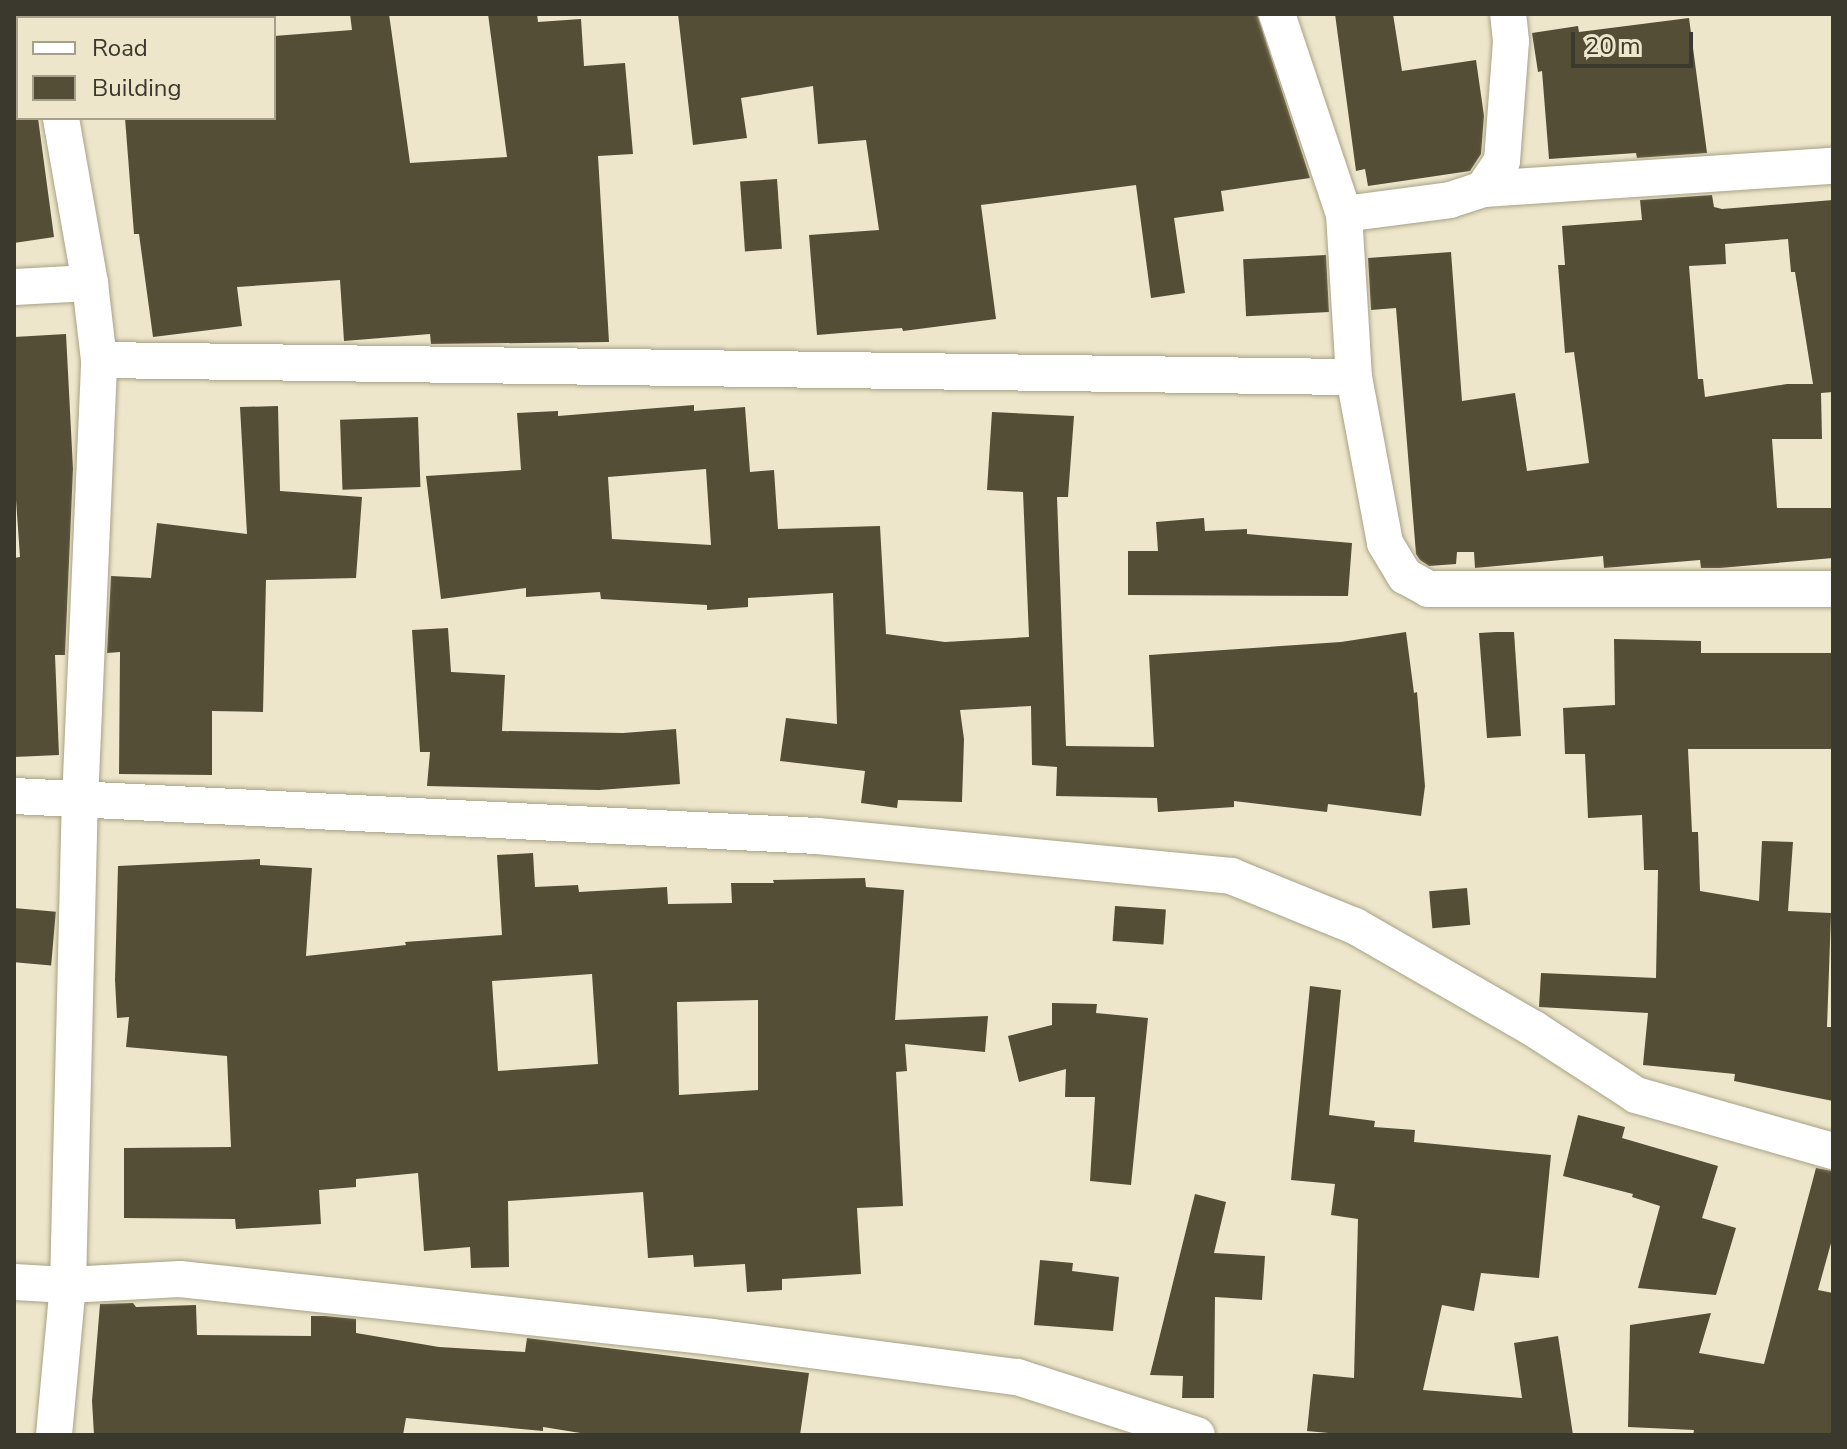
<!DOCTYPE html>
<style>
body{margin:0}
#map{position:relative;width:1847px;height:1449px;overflow:hidden;background:#ede6ca;font-family:"Nunito Sans",sans-serif}
div>[style]{position:absolute}
.building>*{inset:0;background:#554e36;transform-origin:0 0}
.roads{filter:drop-shadow(0 0 2px #a8a186) drop-shadow(0 0 2px #a8a186)}
.street>*{height:36px;margin:-18px;padding:0 18px;transform-origin:18px;border-radius:18px;background:#fff}
span{translate:-50% -50%;white-space:nowrap;text-align:center;line-height:1.15;-webkit-text-stroke:8px #ede6ca;paint-order:stroke}
.frame{position:absolute;inset:0;border:16px solid #3b382d;pointer-events:none}
.legend{position:absolute;left:16px;top:16px;width:260px;height:104px;box-sizing:border-box;background:#ede6ca;border:2px solid #a6a08b;margin:0;padding:10px 14px;list-style:none;font-size:24px;color:#3b382d}
.legend li{display:flex;align-items:center;gap:16px;height:40px}
.legend b{width:40px;border:2px solid #a6a08b}
.scale{position:absolute;left:1571px;top:32px;width:122px;height:36px;box-sizing:border-box;border:4px solid #3b382d;border-top:0;padding-left:10px;font-size:24px;line-height:28px;white-space:nowrap;color:#3b382d;-webkit-text-stroke:6px #ede6ca;paint-order:stroke}
</style>
<div id="map">
<div class="building">
<div style="clip-path:polygon(350px 14px,389px 14px,410px 163px,507px 157px,488px 14px,537px 14px,538px 22px,581px 19px,584px 66px,625px 63px,633px 154px,598px 156px,609px 342px,431px 344px,430px 334px,344px 341px,340px 280px,237px 287px,242px 326px,153px 337px,139px 234px,134px 234px,125px 118px,274px 118px,274px 36px,352px 30px)"></div>
<div style="clip-path:polygon(678px 14px,1257px 14px,1310px 178px,1221px 191px,1224px 211px,1174px 218px,1185px 293px,1151px 298px,1136px 185px,981px 205px,996px 319px,903px 331px,902px 328px,817px 335px,809px 235px,879px 230px,866px 140px,818px 144px,813px 86px,741px 98px,747px 138px,693px 145px)"></div>
<div style="clip-path:polygon(1335px 14px,1393px 14px,1402px 71px,1476px 60px,1484px 116px,1481px 154px,1470px 171px,1368px 186px,1365px 169px,1356px 171px)"></div>
<div style="clip-path:polygon(1689px 18px,1707px 153px,1637px 158px,1636px 153px,1549px 159px,1542px 71px,1538px 72px,1532px 33px,1578px 26px,1579px 32px)"></div>
<div style="clip-path:polygon(14px 91px,18px 91px,18px 118px,38px 118px,54px 237px,14px 243px)"></div>
<div style="left:777px;top:179px;width:70px;height:37px;rotate:86deg"></div>
<div style="clip-path:polygon(evenodd,1712px 195px,1714px 207px,1722px 209px,1833px 200px,1833px 392px,1821px 393px,1822px 439px,1772px 439px,1777px 508px,1833px 508px,1833px 558px,1720px 568px,1701px 568px,1700px 560px,1604px 568px,1603px 556px,1475px 568px,1474px 552px,1457px 552px,1456px 564px,1429px 566px,1420px 560px,1416px 554px,1396px 308px,1371px 310px,1368px 258px,1451px 252px,1462px 401px,1515px 393px,1527px 471px,1589px 463px,1574px 352px,1565px 353px,1558px 265px,1565px 265px,1562px 226px,1642px 220px,1640px 200px,1712px 195px,1788px 239px,1791px 272px,1795px 272px,1813px 384px,1787px 384px,1705px 397px,1703px 379px,1698px 379px,1689px 266px,1726px 264px,1725px 244px,1788px 239px)"></div>
<div style="left:1326px;top:255px;width:57px;height:83px;rotate:87deg"></div>
<div style="clip-path:polygon(66px 334px,73px 469px,65px 655px,55px 655px,59px 755px,14px 757px,14px 558px,20px 557px,14px 471px,14px 337px)"></div>
<div style="clip-path:polygon(evenodd,694px 405px,694px 411px,745px 407px,750px 472px,774px 470px,778px 529px,880px 526px,886px 634px,945px 642px,1029px 637px,1023px 492px,987px 490px,992px 412px,1074px 416px,1068px 497px,1057px 497px,1066px 746px,1154px 747px,1149px 655px,1341px 642px,1406px 632px,1414px 693px,1417px 692px,1425px 786px,1421px 816px,1328px 804px,1327px 812px,1234px 801px,1234px 807px,1158px 812px,1157px 798px,1056px 796px,1057px 767px,1032px 765px,1031px 706px,960px 710px,964px 739px,962px 802px,898px 800px,897px 808px,861px 803px,865px 771px,780px 761px,786px 718px,837px 724px,833px 593px,748px 598px,748px 607px,707px 610px,707px 605px,601px 599px,600px 592px,526px 597px,526px 588px,441px 599px,426px 476px,521px 470px,517px 413px,558px 411px,558px 416px,694px 405px,706px 469px,711px 545px,612px 539px,608px 477px,706px 469px)"></div>
<div style="clip-path:polygon(278px 406px,280px 491px,362px 497px,356px 578px,266px 580px,263px 712px,212px 711px,212px 775px,119px 774px,120px 652px,107px 653px,111px 576px,151px 578px,157px 523px,247px 534px,240px 407px)"></div>
<div style="left:418px;top:417px;width:70px;height:78px;rotate:88deg"></div>
<div style="clip-path:polygon(1204px 518px,1205px 531px,1247px 529px,1247px 534px,1352px 543px,1348px 596px,1128px 595px,1128px 551px,1158px 551px,1156px 522px)"></div>
<div style="clip-path:polygon(448px 628px,451px 672px,505px 675px,502px 731px,623px 733px,676px 729px,680px 784px,599px 790px,427px 786px,430px 752px,420px 752px,412px 630px)"></div>
<div style="clip-path:polygon(1496px 632px,1514px 632px,1521px 736px,1487px 738px,1479px 633px)"></div>
<div style="clip-path:polygon(1614px 639px,1701px 641px,1701px 653px,1833px 653px,1833px 749px,1688px 749px,1692px 832px,1698px 832px,1700px 891px,1759px 901px,1762px 841px,1793px 842px,1788px 911px,1831px 913px,1827px 1027px,1833px 1027px,1833px 1101px,1734px 1081px,1735px 1074px,1643px 1065px,1648px 1013px,1539px 1007px,1541px 973px,1656px 978px,1658px 870px,1644px 870px,1642px 815px,1588px 818px,1585px 754px,1565px 754px,1563px 708px,1615px 705px)"></div>
<div style="clip-path:polygon(evenodd,533px 853px,535px 887px,578px 885px,579px 892px,667px 887px,668px 904px,732px 903px,731px 883px,774px 883px,773px 880px,865px 878px,866px 887px,904px 890px,895px 1020px,988px 1016px,985px 1052px,905px 1044px,907px 1071px,896px 1072px,903px 1206px,857px 1208px,861px 1274px,782px 1279px,782px 1290px,747px 1292px,745px 1264px,694px 1267px,693px 1255px,648px 1258px,643px 1192px,508px 1201px,509px 1267px,471px 1268px,470px 1247px,424px 1251px,418px 1173px,356px 1179px,356px 1187px,319px 1190px,321px 1224px,236px 1229px,235px 1219px,124px 1218px,124px 1148px,231px 1147px,227px 1056px,126px 1047px,129px 1017px,117px 1018px,115px 980px,118px 866px,260px 859px,260px 865px,312px 868px,306px 956px,406px 945px,405px 942px,502px 935px,497px 855px,533px 853px,592px 974px,598px 1064px,498px 1071px,492px 981px,592px 974px,533px 853px,758px 1000px,758px 1090px,679px 1095px,677px 1002px,758px 1000px)"></div>
<div style="left:1467px;top:888px;width:37px;height:38px;rotate:85deg"></div>
<div style="left:1115px;top:906px;width:51px;height:35px;rotate:4deg"></div>
<div style="left:14px;top:908px;width:42px;height:54px;rotate:5deg"></div>
<div style="clip-path:polygon(1310px 986px,1341px 990px,1329px 1115px,1375px 1121px,1374px 1127px,1415px 1130px,1414px 1142px,1551px 1155px,1539px 1278px,1481px 1273px,1474px 1311px,1442px 1305px,1423px 1390px,1522px 1398px,1514px 1343px,1558px 1336px,1573px 1435px,1350px 1435px,1307px 1431px,1313px 1374px,1354px 1378px,1358px 1219px,1331px 1215px,1335px 1184px,1291px 1180px)"></div>
<div style="clip-path:polygon(1052px 1003px,1097px 1004px,1096px 1013px,1148px 1018px,1131px 1185px,1090px 1181px,1095px 1097px,1065px 1097px,1066px 1069px,1019px 1082px,1008px 1036px,1052px 1025px)"></div>
<div style="clip-path:polygon(1578px 1115px,1625px 1127px,1622px 1138px,1718px 1166px,1702px 1218px,1736px 1228px,1716px 1295px,1638px 1288px,1660px 1206px,1632px 1197px,1633px 1194px,1563px 1176px)"></div>
<div style="clip-path:polygon(1816px 1168px,1833px 1171px,1833px 1236px,1818px 1290px,1833px 1293px,1833px 1435px,1693px 1435px,1694px 1430px,1628px 1427px,1630px 1325px,1711px 1313px,1699px 1353px,1764px 1364px)"></div>
<div style="clip-path:polygon(1195px 1194px,1226px 1202px,1214px 1253px,1265px 1256px,1262px 1300px,1215px 1297px,1214px 1398px,1182px 1398px,1183px 1376px,1150px 1375px)"></div>
<div style="clip-path:polygon(1040px 1260px,1073px 1263px,1072px 1271px,1119px 1277px,1113px 1331px,1034px 1325px)"></div>
<div style="clip-path:polygon(133px 1303px,136px 1307px,196px 1305px,197px 1335px,311px 1336px,311px 1316px,325px 1316px,356px 1319px,356px 1333px,439px 1347px,525px 1352px,527px 1338px,809px 1373px,800px 1435px,593px 1435px,543px 1427px,543px 1431px,406px 1418px,403px 1435px,94px 1435px,92px 1401px,100px 1304px)"></div>
</div>
<div class="roads">
<div class="street">
<div style="left:44px;top:14px;width:4px;rotate:90deg"></div>
<div style="left:1277px;top:14px;width:211px;rotate:71.5deg"></div>
<div style="left:1344px;top:214px;width:163px;rotate:86.5deg"></div>
<div style="left:1354px;top:377px;width:169px;rotate:79.4deg"></div>
<div style="left:1385px;top:543px;width:39px;rotate:59deg"></div>
<div style="left:1405px;top:576px;width:26px;rotate:29deg"></div>
<div style="left:1428px;top:589px;width:405px"></div>
<div style="left:1483px;top:189px;width:351px;rotate:-3.8deg"></div>
<div style="left:1344px;top:214px;width:107px;rotate:-7.5deg"></div>
<div style="left:1450px;top:200px;width:35px;rotate:-18deg"></div>
<div style="left:1483px;top:189px;width:34px;rotate:-56deg"></div>
<div style="left:1502px;top:161px;width:120px;rotate:-85.7deg"></div>
<div style="left:1511px;top:41px;width:27px;rotate:-96deg"></div>
<div style="left:14px;top:287px;width:76px;rotate:-3deg"></div>
<div style="left:99px;top:360px;width:1255px;rotate:0.78deg"></div>
<div style="left:14px;top:796px;width:804px;rotate:2.85deg"></div>
<div style="left:817px;top:836px;width:416px;rotate:5.5deg"></div>
<div style="left:1231px;top:876px;width:134px;rotate:22deg"></div>
<div style="left:1355px;top:926px;width:207px;rotate:29.9deg"></div>
<div style="left:1534px;top:1029px;width:121px;rotate:32.9deg"></div>
<div style="left:1636px;top:1095px;width:205px;rotate:15.9deg"></div>
<div style="left:14px;top:1282px;width:54px;rotate:3.2deg"></div>
<div style="left:68px;top:1285px;width:112px;rotate:-3.1deg"></div>
<div style="left:180px;top:1279px;width:535px;rotate:6.22deg"></div>
<div style="left:712px;top:1337px;width:308px;rotate:7.5deg"></div>
<div style="left:1017px;top:1377px;width:189px;rotate:17.9deg"></div>
<div style="left:54px;top:1435px;width:151px;rotate:-84.7deg"></div>
<div style="left:68px;top:1285px;width:484px;rotate:-88.6deg"></div>
<div style="left:80px;top:801px;width:441px;rotate:-87.5deg"></div>
<div style="left:99px;top:360px;width:78px;rotate:-96.7deg"></div>
<div style="left:90px;top:283px;width:168px;rotate:-100deg"></div>
</div>
</div>
<div class="frame"></div>
<ul class="legend">
<li><b style="height:10px;background:#fff"></b>Road</li>
<li><b style="height:22px;background:#554e36"></b>Building</li>
</ul>
<div class="scale">20 m</div>
</div>
